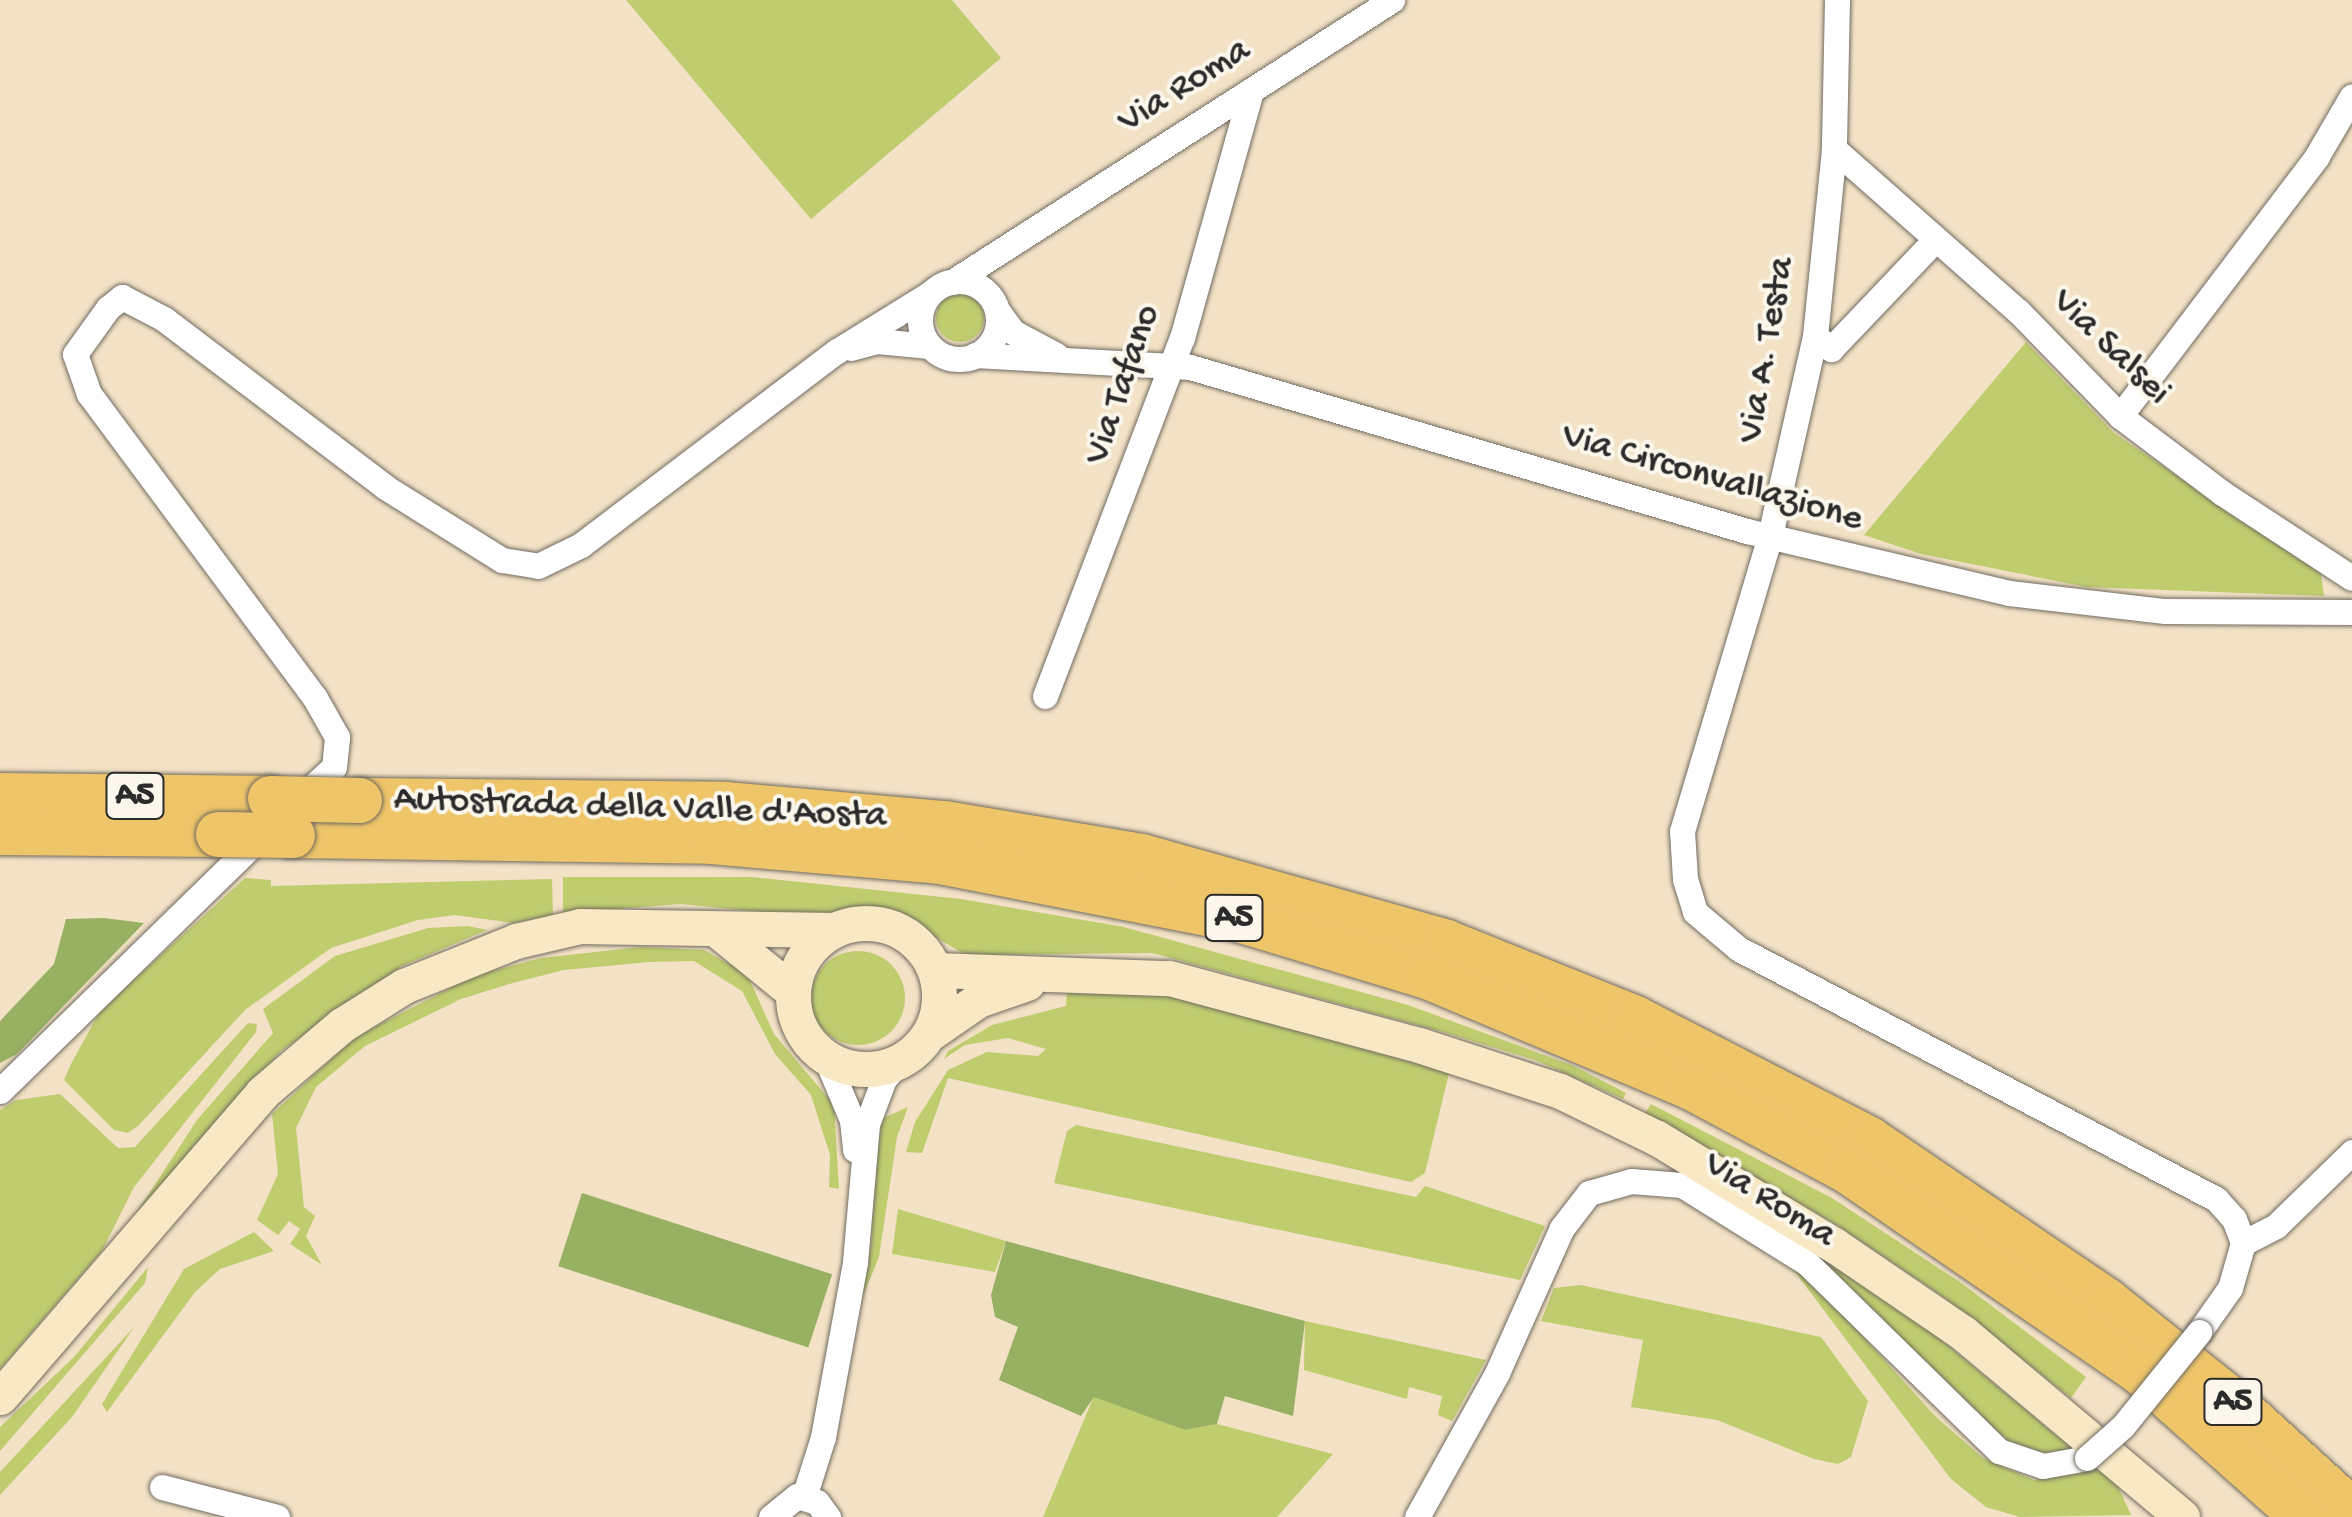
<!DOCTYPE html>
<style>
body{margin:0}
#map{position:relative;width:2352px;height:1517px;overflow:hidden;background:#f3e2c6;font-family:"Gochi Hand",sans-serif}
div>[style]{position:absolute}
.green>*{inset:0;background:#bfcd6f}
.round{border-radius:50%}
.forest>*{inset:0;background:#97b062;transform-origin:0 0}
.roads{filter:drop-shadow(0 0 2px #716b61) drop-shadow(0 0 2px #716b61)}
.minor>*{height:25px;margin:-12.5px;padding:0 12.5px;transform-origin:12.5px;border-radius:12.5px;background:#fff}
.minor>.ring{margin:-12.5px;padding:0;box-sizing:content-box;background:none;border:25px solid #fff;border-radius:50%}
.secondary>*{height:35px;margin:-17.5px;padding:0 17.5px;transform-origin:17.5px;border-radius:17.5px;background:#f8e8c3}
.secondary>.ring{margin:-17.5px;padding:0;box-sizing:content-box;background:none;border:35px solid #f8e8c3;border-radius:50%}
.motorway>*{height:45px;margin:-22.5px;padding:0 22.5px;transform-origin:22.5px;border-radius:22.5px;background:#eec569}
.bridges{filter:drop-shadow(0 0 2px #716b61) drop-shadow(0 0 2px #716b61)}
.minor-bridge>*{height:25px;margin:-12.5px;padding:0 12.5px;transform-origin:12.5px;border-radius:12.5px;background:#fff}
.motorway-bridge>*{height:45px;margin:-22.5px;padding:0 22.5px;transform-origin:22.5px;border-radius:22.5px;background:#eec569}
span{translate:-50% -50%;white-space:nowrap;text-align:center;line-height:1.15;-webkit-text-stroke:8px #fbf7ec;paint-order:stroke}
.shield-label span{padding:2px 8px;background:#fbf7ec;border:2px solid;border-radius:8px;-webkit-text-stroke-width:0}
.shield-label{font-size:35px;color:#2b2b2b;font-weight:700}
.street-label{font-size:38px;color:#2b2b2b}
</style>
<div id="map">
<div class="green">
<div style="clip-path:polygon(626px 0,952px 0,1001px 58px,811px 219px)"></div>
<div class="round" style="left:936px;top:294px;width:48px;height:48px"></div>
<div style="clip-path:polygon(2026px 342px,2114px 433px,2321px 573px,2324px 596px,2086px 587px,1921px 554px,1864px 535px)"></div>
<div style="clip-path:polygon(563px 877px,752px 877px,961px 899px,1124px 927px,1408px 1005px,1574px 1066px,1626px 1093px,1623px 1099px,1535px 1060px,1443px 1032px,1152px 953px,966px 955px,899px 916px,871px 907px,813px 917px,681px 904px,563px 913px)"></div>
<div style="clip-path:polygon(245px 878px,271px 880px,271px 886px,552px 879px,553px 915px,513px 923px,455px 915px,418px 920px,331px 948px,245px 1010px,139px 1125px,128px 1133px,114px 1130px,64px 1080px,71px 1064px,100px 1011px)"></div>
<div style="clip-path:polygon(468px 926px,487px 930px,402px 966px,281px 1051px,133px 1218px,197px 1120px,273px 1033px,263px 1009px,335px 956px,428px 928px)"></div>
<div style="clip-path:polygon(640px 947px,704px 950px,747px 974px,774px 1034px,834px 1105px,839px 1189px,829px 1187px,830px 1155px,811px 1095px,775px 1054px,742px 991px,694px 961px,649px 962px,564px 970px,509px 984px,461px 999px,365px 1046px,316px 1087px,296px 1128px,304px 1207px,315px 1216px,306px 1236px,322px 1265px,290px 1244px,300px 1229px,289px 1221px,278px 1235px,257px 1220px,278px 1174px,272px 1114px,355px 1037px,474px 976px,541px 958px)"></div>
<div class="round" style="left:811px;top:951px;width:94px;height:94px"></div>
<div style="clip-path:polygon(1067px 986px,1170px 993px,1449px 1073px,1425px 1173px,1411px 1182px,948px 1078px,922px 1153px,906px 1152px,915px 1122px,948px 1070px,987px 1052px,1038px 1056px,1046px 1049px,1008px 1038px,965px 1045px,944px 1059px,948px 1051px,992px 1025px,1066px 1006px)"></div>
<div style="clip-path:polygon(248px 1023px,257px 1024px,256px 1032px,134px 1187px,102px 1251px,0 1369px,0 1110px,16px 1100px,60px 1094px,118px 1148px,135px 1147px)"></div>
<div style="clip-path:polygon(1651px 1104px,1832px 1198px,1960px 1282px,2086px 1377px,2071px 1398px,1949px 1301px,1837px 1225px,1645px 1113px)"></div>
<div style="clip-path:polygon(908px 1107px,897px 1137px,879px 1257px,861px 1301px,871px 1246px,876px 1139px,881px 1119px)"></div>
<div style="clip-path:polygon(1076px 1125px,1416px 1197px,1425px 1186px,1545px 1226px,1520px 1280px,1054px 1183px,1067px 1131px)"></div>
<div style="clip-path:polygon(898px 1209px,1006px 1241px,995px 1272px,892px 1254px)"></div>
<div style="clip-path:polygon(254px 1232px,274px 1251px,220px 1269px,195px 1292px,107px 1412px,102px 1404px,184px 1269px)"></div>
<div style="clip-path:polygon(1816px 1254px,1897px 1303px,2075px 1451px,2042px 1453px,2014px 1446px,1991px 1430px)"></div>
<div style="clip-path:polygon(1789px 1264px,1809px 1277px,1936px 1417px,1983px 1458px,2034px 1480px,2109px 1466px,2131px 1515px,2020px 1517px,1986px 1507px,1951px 1479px)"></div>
<div style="clip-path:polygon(148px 1267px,145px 1283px,0 1451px,0 1427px,74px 1357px)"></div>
<div style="clip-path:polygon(1581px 1285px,1821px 1337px,1868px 1401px,1851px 1457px,1838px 1464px,1814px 1459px,1717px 1420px,1631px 1407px,1643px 1340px,1541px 1321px,1554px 1288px)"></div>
<div style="clip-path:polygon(1305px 1321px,1486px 1360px,1452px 1421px,1438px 1415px,1442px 1396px,1409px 1387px,1407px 1399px,1304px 1370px)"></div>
<div style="clip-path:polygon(135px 1326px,72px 1417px,0 1495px,0 1472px)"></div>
<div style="clip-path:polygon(1094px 1396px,1185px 1430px,1217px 1424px,1333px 1454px,1277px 1517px,1043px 1517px)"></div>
</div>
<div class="forest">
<div style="clip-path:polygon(104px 918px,144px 923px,17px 1054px,0 1063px,0 1021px,54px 964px,66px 919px)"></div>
<div style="left:582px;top:1193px;width:263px;height:77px;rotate:18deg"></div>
<div style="clip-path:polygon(1006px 1241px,1305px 1321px,1293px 1416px,1225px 1396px,1217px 1424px,1185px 1430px,1094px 1397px,1081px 1416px,999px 1380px,1018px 1327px,995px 1317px,991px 1295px)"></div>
</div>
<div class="roads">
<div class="minor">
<div style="left:1837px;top:0;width:149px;rotate:91.2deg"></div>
<div style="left:1834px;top:149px;width:188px;rotate:95.8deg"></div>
<div style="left:1815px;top:336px;width:205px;rotate:102.7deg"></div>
<div style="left:1770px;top:536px;width:308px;rotate:106.6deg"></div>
<div style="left:1682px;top:831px;width:48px;rotate:86.4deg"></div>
<div style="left:1685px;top:879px;width:34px;rotate:73deg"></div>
<div style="left:1695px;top:912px;width:57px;rotate:40.1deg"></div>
<div style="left:1739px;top:949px;width:539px;rotate:27.66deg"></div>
<div style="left:2216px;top:1199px;width:27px;rotate:48deg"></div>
<div style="left:2234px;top:1219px;width:26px;rotate:69deg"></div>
<div style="left:2243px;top:1243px;width:47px;rotate:106.1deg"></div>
<div style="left:2230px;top:1288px;width:54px;rotate:125.2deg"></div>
<div style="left:1834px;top:149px;width:245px;rotate:41.4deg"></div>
<div style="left:2018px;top:311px;width:146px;rotate:45.8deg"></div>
<div style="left:2120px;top:416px;width:128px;rotate:37deg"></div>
<div style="left:2222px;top:493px;width:155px;rotate:33.2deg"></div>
<div class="ring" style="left:920px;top:281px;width:53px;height:53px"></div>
<div style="left:952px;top:282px;width:523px;rotate:-32.66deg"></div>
<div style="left:997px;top:310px;width:27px;rotate:54deg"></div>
<div style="left:1013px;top:332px;width:49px;rotate:28.1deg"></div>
<div style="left:1815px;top:336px;width:21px;rotate:39deg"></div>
<div style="left:1831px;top:349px;width:148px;rotate:-46.4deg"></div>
<div style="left:851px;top:348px;width:27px;rotate:-15deg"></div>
<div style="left:877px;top:341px;width:52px;rotate:5.5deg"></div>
<div style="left:975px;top:355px;width:215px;rotate:3.2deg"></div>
<div style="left:1190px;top:367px;width:581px;rotate:16.41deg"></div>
<div style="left:1747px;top:531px;width:269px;rotate:13.3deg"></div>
<div style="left:2009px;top:593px;width:157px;rotate:6.6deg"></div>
<div style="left:2165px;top:611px;width:187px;rotate:0.3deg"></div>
<div style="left:2120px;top:416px;width:326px;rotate:-52.8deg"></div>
<div style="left:2317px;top:156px;width:69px;rotate:-59.7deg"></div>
<div style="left:1045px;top:696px;width:383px;rotate:-69.1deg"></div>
<div style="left:1182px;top:338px;width:256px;rotate:-74.4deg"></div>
<div style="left:299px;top:799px;width:47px;rotate:-42.4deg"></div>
<div style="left:334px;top:767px;width:30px;rotate:-84deg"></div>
<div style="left:337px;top:737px;width:45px;rotate:-119.4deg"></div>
<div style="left:315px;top:698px;width:379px;rotate:-126.6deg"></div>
<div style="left:89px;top:394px;width:42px;rotate:-109.3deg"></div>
<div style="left:75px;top:354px;width:57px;rotate:-54.3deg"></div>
<div style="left:108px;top:308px;width:18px;rotate:-38deg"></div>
<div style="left:122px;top:297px;width:47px;rotate:27.6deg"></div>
<div style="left:164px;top:319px;width:278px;rotate:37.2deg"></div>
<div style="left:385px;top:487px;width:138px;rotate:32deg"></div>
<div style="left:502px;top:560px;width:36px;rotate:9deg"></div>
<div style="left:538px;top:566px;width:48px;rotate:-26deg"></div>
<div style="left:581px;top:545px;width:321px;rotate:-37.2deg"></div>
<div style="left:837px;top:351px;width:108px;rotate:-31.8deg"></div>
<div style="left:825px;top:1056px;width:69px;rotate:67.1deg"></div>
<div style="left:852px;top:1120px;width:30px;rotate:84deg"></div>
<div style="left:0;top:1091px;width:368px;rotate:-44.3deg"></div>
<div style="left:2243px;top:1243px;width:37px;rotate:-27deg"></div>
<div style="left:2276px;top:1226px;width:106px;rotate:-44.2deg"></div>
<div style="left:162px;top:1487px;width:119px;rotate:14.6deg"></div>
<div style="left:804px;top:1497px;width:63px;rotate:-72.4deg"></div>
<div style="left:823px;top:1437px;width:178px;rotate:-79.6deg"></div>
<div style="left:855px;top:1262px;width:139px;rotate:-85deg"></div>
<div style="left:867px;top:1124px;width:48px;rotate:-69.3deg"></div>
<div style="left:884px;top:1079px;width:25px;rotate:-48deg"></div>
<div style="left:771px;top:1517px;width:33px;rotate:-39deg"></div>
<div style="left:797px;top:1496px;width:21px;rotate:17deg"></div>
<div style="left:817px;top:1502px;width:19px;rotate:54deg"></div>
<div style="left:1417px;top:1517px;width:165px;rotate:-60.9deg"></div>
<div style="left:1497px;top:1373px;width:159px;rotate:-65.9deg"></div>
<div style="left:1562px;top:1228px;width:44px;rotate:-52.4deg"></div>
<div style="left:1589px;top:1193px;width:44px;rotate:-15.9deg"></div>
<div style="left:1631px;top:1181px;width:51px;rotate:4.5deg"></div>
<div style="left:1682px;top:1185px;width:147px;rotate:32deg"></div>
<div style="left:1807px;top:1263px;width:269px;rotate:44.4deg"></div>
<div style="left:1999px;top:1451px;width:46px;rotate:18.8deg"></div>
<div style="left:2043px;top:1466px;width:45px;rotate:-10.3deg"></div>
</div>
<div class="secondary">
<div class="ring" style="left:793px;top:923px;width:111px;height:111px"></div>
<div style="left:717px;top:930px;width:95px;rotate:39deg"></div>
<div style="left:935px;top:970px;width:234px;rotate:2deg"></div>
<div style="left:1169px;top:978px;width:259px;rotate:15deg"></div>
<div style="left:1419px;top:1045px;width:148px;rotate:18.1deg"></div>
<div style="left:1560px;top:1091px;width:108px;rotate:25.9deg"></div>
<div style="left:1657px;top:1138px;width:207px;rotate:31.2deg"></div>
<div style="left:1834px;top:1245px;width:156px;rotate:34.3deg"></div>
<div style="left:1963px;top:1333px;width:286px;rotate:40deg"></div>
<div style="left:929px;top:1034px;width:60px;rotate:-34.8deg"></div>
<div style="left:978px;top:1000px;width:52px;rotate:-19.1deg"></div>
<div style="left:0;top:1397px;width:401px;rotate:-49.2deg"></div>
<div style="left:262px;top:1093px;width:105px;rotate:-40.4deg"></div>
<div style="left:342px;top:1025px;width:73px;rotate:-32.2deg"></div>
<div style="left:404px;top:986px;width:121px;rotate:-21.9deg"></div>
<div style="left:516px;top:941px;width:66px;rotate:-13.2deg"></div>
<div style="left:580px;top:926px;width:254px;rotate:0.9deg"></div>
</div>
<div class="motorway">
<div style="left:0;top:795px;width:270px;rotate:0.6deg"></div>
<div style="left:359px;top:800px;width:366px;rotate:0.6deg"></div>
<div style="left:725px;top:804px;width:220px;rotate:5deg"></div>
<div style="left:944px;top:823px;width:200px;rotate:9.5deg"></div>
<div style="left:1141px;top:856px;width:317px;rotate:15.7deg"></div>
<div style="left:1446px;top:942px;width:204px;rotate:21.9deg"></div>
<div style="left:1635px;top:1018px;width:263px;rotate:27.3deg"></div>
<div style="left:1869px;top:1139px;width:288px;rotate:34.2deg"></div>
<div style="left:2107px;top:1301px;width:152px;rotate:38.6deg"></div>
<div style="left:2226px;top:1396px;width:171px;rotate:42.4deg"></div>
<div style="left:0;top:832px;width:218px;rotate:0.5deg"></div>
<div style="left:292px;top:835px;width:419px;rotate:0.8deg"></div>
<div style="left:711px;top:841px;width:229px;rotate:5deg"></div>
<div style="left:939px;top:861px;width:305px;rotate:11deg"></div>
<div style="left:1238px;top:919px;width:197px;rotate:16.8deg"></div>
<div style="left:1427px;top:976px;width:286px;rotate:22.8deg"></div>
<div style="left:1691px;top:1087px;width:178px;rotate:28.1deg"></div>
<div style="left:1848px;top:1171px;width:353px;rotate:34.5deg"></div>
<div style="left:2139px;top:1371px;width:220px;rotate:41.7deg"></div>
</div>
</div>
<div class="bridges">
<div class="minor-bridge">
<div style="left:2087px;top:1458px;width:48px;rotate:-41.6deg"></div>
<div style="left:2123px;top:1426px;width:121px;rotate:-51deg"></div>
</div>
<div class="motorway-bridge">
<div style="left:270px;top:798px;width:89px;rotate:1.3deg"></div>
<div style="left:218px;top:834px;width:74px;rotate:0.8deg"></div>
</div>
</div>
<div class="shield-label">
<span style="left:135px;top:796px">A5</span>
<span style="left:1234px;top:918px">A5</span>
<span style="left:2233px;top:1402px">A5</span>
</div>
<div class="street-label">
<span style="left:1185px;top:87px;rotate:-32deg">Via Roma</span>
<span style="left:2110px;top:348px;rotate:44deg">Via Salsei</span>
<span style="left:1768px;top:350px;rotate:-80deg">Via A. Testa</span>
<span style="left:1124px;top:385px;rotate:-71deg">Via Tafano</span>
<span style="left:1712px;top:479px;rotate:16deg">Via Circonvallazione</span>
<span style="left:640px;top:809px;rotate:2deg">Autostrada della Valle d'Aosta</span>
<span style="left:1769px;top:1201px;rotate:32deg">Via Roma</span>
</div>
</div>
